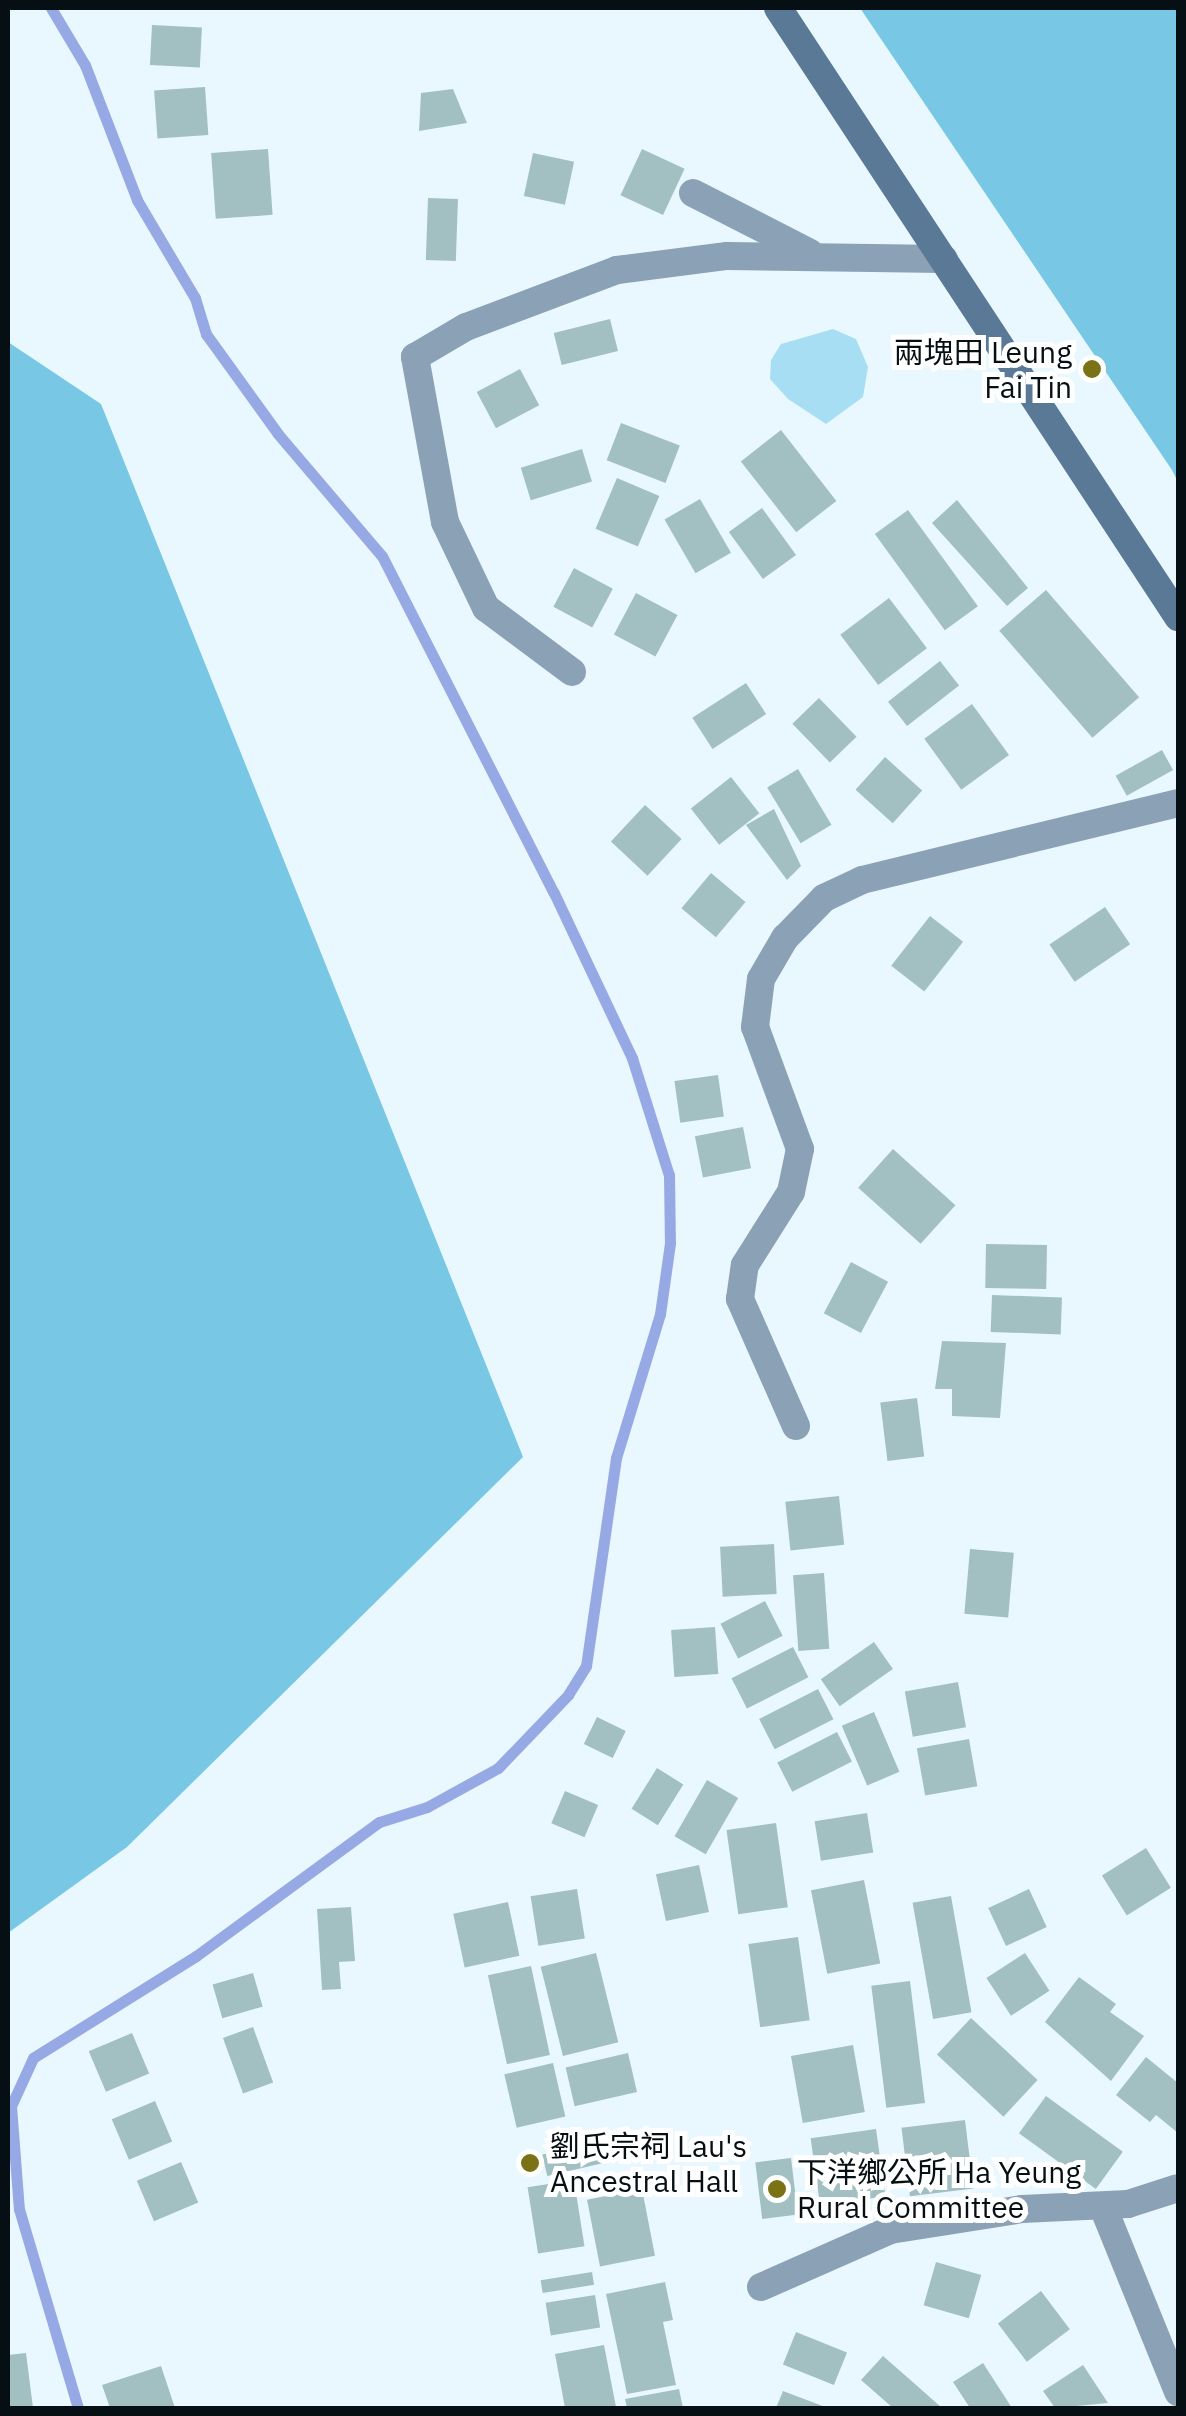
<!DOCTYPE html>
<meta charset="utf-8">
<style>
body{margin:0}
#map{position:relative;width:1186px;height:2416px;overflow:hidden;background:#e8f8fe;font-family:"IBM Plex Sans","Noto Sans TC",sans-serif}
div>[style]{position:absolute}
.green>*{inset:0;background:#a8def4}
.forest>*{inset:0;background:#78c7e5}
.stream>*{height:11px;margin:-5.5px;padding:0 5.5px;transform-origin:5.5px;border-radius:5.5px;background:#97a9e4}
.building>*{inset:0;background:#a2c0c1;transform-origin:0 0}
.minor>*{height:28px;margin:-14px;padding:0 14px;transform-origin:14px;border-radius:14px;background:#8ba1b6}
.secondary>*{height:28px;margin:-14px;padding:0 14px;transform-origin:14px;border-radius:14px;background:#597997}
.dots>*{width:28px;height:28px;translate:-50% -50%;box-sizing:border-box;border:5px solid #fff;border-radius:50%}
span{translate:-50% -50%;white-space:nowrap;text-align:center;line-height:1.15;-webkit-text-stroke:10px #fff;paint-order:stroke}
.poi-label{font-size:30px;color:#060f13}
.right{translate:-100% -50%;text-align:right}
.left{translate:0 -50%;text-align:left}
.frame{position:absolute;inset:0;border:10px solid #060f13;pointer-events:none}
</style>
<div id="map">
<div class="green">
<div style="clip-path:polygon(833px 329px,856px 339px,868px 367px,863px 397px,826px 424px,788px 399px,770px 379px,771px 360px,781px 344px)"></div>
</div>
<div class="forest">
<div style="clip-path:polygon(860px 8px,1178px 8px,1178px 482px,1172px 470px)"></div>
<div style="clip-path:polygon(8px 342px,101px 404px,523px 1457px,127px 1847px,8px 1933px)"></div>
</div>
<div class="stream">
<div style="left:51px;top:8px;width:66px;rotate:59.2deg"></div>
<div style="left:85px;top:65px;width:145px;rotate:68.9deg"></div>
<div style="left:137px;top:200px;width:114px;rotate:59.4deg"></div>
<div style="left:195px;top:298px;width:38px;rotate:73deg"></div>
<div style="left:206px;top:334px;width:123px;rotate:54.2deg"></div>
<div style="left:278px;top:434px;width:160px;rotate:49.6deg"></div>
<div style="left:382px;top:556px;width:378px;rotate:63deg"></div>
<div style="left:554px;top:893px;width:183px;rotate:64.7deg"></div>
<div style="left:632px;top:1058px;width:123px;rotate:72.5deg"></div>
<div style="left:669px;top:1175px;width:68px;rotate:89.2deg"></div>
<div style="left:670px;top:1243px;width:72px;rotate:98deg"></div>
<div style="left:660px;top:1314px;width:151px;rotate:107deg"></div>
<div style="left:616px;top:1458px;width:210px;rotate:98.2deg"></div>
<div style="left:586px;top:1666px;width:34px;rotate:122deg"></div>
<div style="left:568px;top:1695px;width:101px;rotate:133.8deg"></div>
<div style="left:498px;top:1768px;width:81px;rotate:151.2deg"></div>
<div style="left:427px;top:1807px;width:50px;rotate:162.6deg"></div>
<div style="left:379px;top:1822px;width:227px;rotate:143.8deg"></div>
<div style="left:196px;top:1956px;width:192px;rotate:148deg"></div>
<div style="left:33px;top:2058px;width:53px;rotate:114.6deg"></div>
<div style="left:11px;top:2106px;width:103px;rotate:85.6deg"></div>
<div style="left:19px;top:2209px;width:208px;rotate:73.5deg"></div>
</div>
<div class="building">
<div style="left:152px;top:25px;width:50px;height:40px;rotate:3deg"></div>
<div style="left:205px;top:87px;width:48px;height:51px;rotate:86deg"></div>
<div style="clip-path:polygon(453px 89px,467px 123px,419px 131px,421px 93px)"></div>
<div style="left:268px;top:149px;width:66px;height:57px;rotate:86deg"></div>
<div style="left:642px;top:149px;width:47px;height:51px;rotate:25deg"></div>
<div style="left:533px;top:153px;width:42px;height:44px;rotate:12deg"></div>
<div style="left:428px;top:198px;width:30px;height:62px;rotate:2deg"></div>
<div style="left:610px;top:319px;width:33px;height:58px;rotate:76deg"></div>
<div style="left:520px;top:369px;width:41px;height:49px;rotate:62deg"></div>
<div style="left:621px;top:423px;width:63px;height:40px;rotate:21deg"></div>
<div style="left:781px;top:430px;width:90px;height:51px;rotate:52deg"></div>
<div style="left:582px;top:449px;width:34px;height:64px;rotate:73deg"></div>
<div style="left:617px;top:478px;width:46px;height:55px;rotate:23deg"></div>
<div style="left:700px;top:499px;width:62px;height:41px;rotate:60deg"></div>
<div style="clip-path:polygon(957px 500px,1028px 588px,1007px 606px,932px 523px)"></div>
<div style="left:762px;top:508px;width:58px;height:41px;rotate:54deg"></div>
<div style="left:908px;top:510px;width:119px;height:41px;rotate:54deg"></div>
<div style="left:574px;top:568px;width:44px;height:44px;rotate:28deg"></div>
<div style="left:1046px;top:590px;width:142px;height:62px;rotate:49deg"></div>
<div style="left:636px;top:593px;width:47px;height:47px;rotate:28deg"></div>
<div style="left:889px;top:598px;width:63px;height:61px;rotate:53deg"></div>
<div style="left:940px;top:661px;width:31px;height:66px;rotate:52deg"></div>
<div style="left:746px;top:683px;width:37px;height:64px;rotate:57deg"></div>
<div style="left:819px;top:698px;width:54px;height:37px;rotate:46deg"></div>
<div style="left:972px;top:704px;width:63px;height:59px;rotate:54deg"></div>
<div style="left:1162px;top:750px;width:23px;height:53px;rotate:61deg"></div>
<div style="left:885px;top:757px;width:50px;height:44px;rotate:42deg"></div>
<div style="left:798px;top:769px;width:65px;height:36px;rotate:59deg"></div>
<div style="left:731px;top:777px;width:46px;height:51px;rotate:52deg"></div>
<div style="left:645px;top:805px;width:50px;height:50px;rotate:43deg"></div>
<div style="clip-path:polygon(774px 809px,801px 866px,787px 880px,746px 825px)"></div>
<div style="left:711px;top:873px;width:45px;height:46px;rotate:40deg"></div>
<div style="left:1105px;top:907px;width:45px;height:67px;rotate:56deg"></div>
<div style="left:930px;top:916px;width:42px;height:63px;rotate:38deg"></div>
<div style="left:718px;top:1075px;width:42px;height:44px;rotate:82deg"></div>
<div style="left:743px;top:1127px;width:42px;height:49px;rotate:79deg"></div>
<div style="left:893px;top:1149px;width:84px;height:52px;rotate:42deg"></div>
<div style="left:986px;top:1244px;width:61px;height:44px;rotate:1deg"></div>
<div style="left:851px;top:1262px;width:42px;height:58px;rotate:28deg"></div>
<div style="left:992px;top:1295px;width:70px;height:37px;rotate:2deg"></div>
<div style="clip-path:polygon(942px 1341px,1006px 1343px,1000px 1418px,952px 1416px,952px 1389px,935px 1389px)"></div>
<div style="left:917px;top:1398px;width:59px;height:37px;rotate:83deg"></div>
<div style="left:839px;top:1496px;width:49px;height:54px;rotate:84deg"></div>
<div style="left:774px;top:1544px;width:50px;height:54px;rotate:87deg"></div>
<div style="left:970px;top:1549px;width:44px;height:65px;rotate:5deg"></div>
<div style="left:824px;top:1573px;width:76px;height:31px;rotate:86deg"></div>
<div style="left:765px;top:1601px;width:39px;height:50px;rotate:63deg"></div>
<div style="left:715px;top:1627px;width:47px;height:44px;rotate:86deg"></div>
<div style="left:874px;top:1642px;width:33px;height:65px;rotate:55deg"></div>
<div style="left:793px;top:1647px;width:34px;height:69px;rotate:63deg"></div>
<div style="left:958px;top:1682px;width:46px;height:54px;rotate:80deg"></div>
<div style="left:818px;top:1689px;width:34px;height:66px;rotate:63deg"></div>
<div style="left:874px;top:1712px;width:65px;height:35px;rotate:67deg"></div>
<div style="left:597px;top:1717px;width:32px;height:30px;rotate:26deg"></div>
<div style="left:837px;top:1732px;width:33px;height:67px;rotate:63deg"></div>
<div style="left:969px;top:1739px;width:48px;height:53px;rotate:80deg"></div>
<div style="left:657px;top:1768px;width:31px;height:48px;rotate:32deg"></div>
<div style="left:707px;top:1780px;width:36px;height:65px;rotate:30deg"></div>
<div style="left:565px;top:1791px;width:36px;height:35px;rotate:23deg"></div>
<div style="left:867px;top:1813px;width:40px;height:53px;rotate:81deg"></div>
<div style="left:776px;top:1823px;width:85px;height:50px;rotate:82deg"></div>
<div style="left:1146px;top:1848px;width:47px;height:52px;rotate:58deg"></div>
<div style="left:699px;top:1865px;width:48px;height:44px;rotate:78deg"></div>
<div style="left:864px;top:1880px;width:85px;height:54px;rotate:79deg"></div>
<div style="left:577px;top:1889px;width:50px;height:47px;rotate:81deg"></div>
<div style="left:1029px;top:1889px;width:42px;height:45px;rotate:65deg"></div>
<div style="left:951px;top:1896px;width:118px;height:39px;rotate:80deg"></div>
<div style="left:508px;top:1902px;width:55px;height:56px;rotate:78deg"></div>
<div style="clip-path:polygon(351px 1907px,355px 1961px,339px 1962px,341px 1989px,322px 1990px,317px 1909px)"></div>
<div style="left:798px;top:1937px;width:84px;height:50px;rotate:82deg"></div>
<div style="left:596px;top:1953px;width:92px;height:57px;rotate:76deg"></div>
<div style="left:1025px;top:1953px;width:45px;height:46px;rotate:57deg"></div>
<div style="left:531px;top:1966px;width:91px;height:44px;rotate:78deg"></div>
<div style="left:253px;top:1973px;width:35px;height:42px;rotate:74deg"></div>
<div style="clip-path:polygon(1079px 1977px,1116px 2004px,1110px 2012px,1144px 2036px,1111px 2081px,1045px 2022px)"></div>
<div style="left:910px;top:1981px;width:123px;height:39px;rotate:83deg"></div>
<div style="left:971px;top:2018px;width:91px;height:50px;rotate:43deg"></div>
<div style="left:253px;top:2027px;width:59px;height:32px;rotate:70deg"></div>
<div style="left:132px;top:2033px;width:44px;height:47px;rotate:67deg"></div>
<div style="left:853px;top:2045px;width:68px;height:63px;rotate:80deg"></div>
<div style="left:628px;top:2053px;width:40px;height:64px;rotate:77deg"></div>
<div style="clip-path:polygon(1146px 2057px,1178px 2083px,1178px 2133px,1156px 2115px,1150px 2122px,1116px 2095px)"></div>
<div style="left:553px;top:2063px;width:55px;height:50px;rotate:77deg"></div>
<div style="left:1046px;top:2096px;width:95px;height:46px;rotate:36deg"></div>
<div style="left:155px;top:2101px;width:44px;height:47px;rotate:67deg"></div>
<div style="left:965px;top:2120px;width:69px;height:64px;rotate:83deg"></div>
<div style="left:876px;top:2129px;width:68px;height:66px;rotate:82deg"></div>
<div style="left:631px;top:2134px;width:22px;height:91px;rotate:77deg"></div>
<div style="left:791px;top:2158px;width:57px;height:36px;rotate:83deg"></div>
<div style="left:181px;top:2162px;width:44px;height:48px;rotate:67deg"></div>
<div style="left:574px;top:2180px;width:67px;height:47px;rotate:81deg"></div>
<div style="left:642px;top:2189px;width:68px;height:56px;rotate:79deg"></div>
<div style="left:936px;top:2262px;width:47px;height:45px;rotate:16deg"></div>
<div style="left:592px;top:2272px;width:13px;height:52px;rotate:81deg"></div>
<div style="clip-path:polygon(665px 2282px,673px 2320px,663px 2322px,676px 2385px,627px 2394px,606px 2294px)"></div>
<div style="left:1041px;top:2291px;width:48px;height:54px;rotate:53deg"></div>
<div style="left:595px;top:2295px;width:33px;height:50px;rotate:81deg"></div>
<div style="left:796px;top:2332px;width:55px;height:35px;rotate:22deg"></div>
<div style="clip-path:polygon(604px 2345px,616px 2407px,565px 2408px,555px 2354px)"></div>
<div style="clip-path:polygon(26px 2353px,33px 2408px,8px 2408px,8px 2355px)"></div>
<div style="clip-path:polygon(883px 2356px,915px 2384px,942px 2408px,893px 2408px,861px 2380px)"></div>
<div style="clip-path:polygon(983px 2363px,1012px 2408px,970px 2408px,953px 2382px)"></div>
<div style="clip-path:polygon(1083px 2365px,1108px 2403px,1055px 2408px,1043px 2391px)"></div>
<div style="clip-path:polygon(161px 2366px,175px 2408px,110px 2408px,102px 2385px)"></div>
<div style="clip-path:polygon(679px 2389px,683px 2408px,627px 2408px,625px 2399px)"></div>
<div style="clip-path:polygon(783px 2391px,828px 2408px,776px 2408px)"></div>
</div>
<div class="minor">
<div style="left:693px;top:193px;width:131px;rotate:27.1deg"></div>
<div style="left:572px;top:672px;width:107px;rotate:-143.3deg"></div>
<div style="left:486px;top:608px;width:95px;rotate:-115.5deg"></div>
<div style="left:445px;top:522px;width:168px;rotate:-100.3deg"></div>
<div style="left:415px;top:357px;width:59px;rotate:-30.5deg"></div>
<div style="left:466px;top:327px;width:161px;rotate:-20.7deg"></div>
<div style="left:617px;top:270px;width:111px;rotate:-7.3deg"></div>
<div style="left:727px;top:256px;width:217px;rotate:0.8deg"></div>
<div style="left:796px;top:1426px;width:139px;rotate:-113.8deg"></div>
<div style="left:740px;top:1299px;width:34px;rotate:-82deg"></div>
<div style="left:745px;top:1265px;width:86px;rotate:-57.8deg"></div>
<div style="left:791px;top:1192px;width:44px;rotate:-78.2deg"></div>
<div style="left:800px;top:1149px;width:130px;rotate:-110.2deg"></div>
<div style="left:755px;top:1027px;width:48px;rotate:-82.9deg"></div>
<div style="left:761px;top:979px;width:48px;rotate:-59.7deg"></div>
<div style="left:785px;top:938px;width:56px;rotate:-45.7deg"></div>
<div style="left:824px;top:898px;width:42px;rotate:-25.3deg"></div>
<div style="left:862px;top:880px;width:325px;rotate:-13.7deg"></div>
<div style="left:1103px;top:2207px;width:200px;rotate:67.9deg"></div>
<div style="left:761px;top:2287px;width:141px;rotate:-23.8deg"></div>
<div style="left:890px;top:2230px;width:134px;rotate:-9deg"></div>
<div style="left:1022px;top:2209px;width:106px;rotate:-2.7deg"></div>
<div style="left:1128px;top:2204px;width:52px;rotate:-17.7deg"></div>
</div>
<div class="secondary">
<div style="left:778px;top:8px;width:729px;rotate:56.7deg"></div>
</div>
<div class="dots">
<div style="left:1092px;top:369px;background:#7a7215"></div>
<div style="left:530px;top:2163px;background:#7a7215"></div>
<div style="left:777px;top:2189px;background:#7a7215"></div>
</div>
<div class="poi-label">
<span class="right" style="left:1072px;top:369px">兩塊田 Leung<br>Fai Tin</span>
<span class="left" style="left:550px;top:2163px">劉氏宗祠 Lau's<br>Ancestral Hall</span>
<span class="left" style="left:797px;top:2189px">下洋鄉公所 Ha Yeung<br>Rural Committee</span>
</div>
<div class="frame"></div>
</div>
